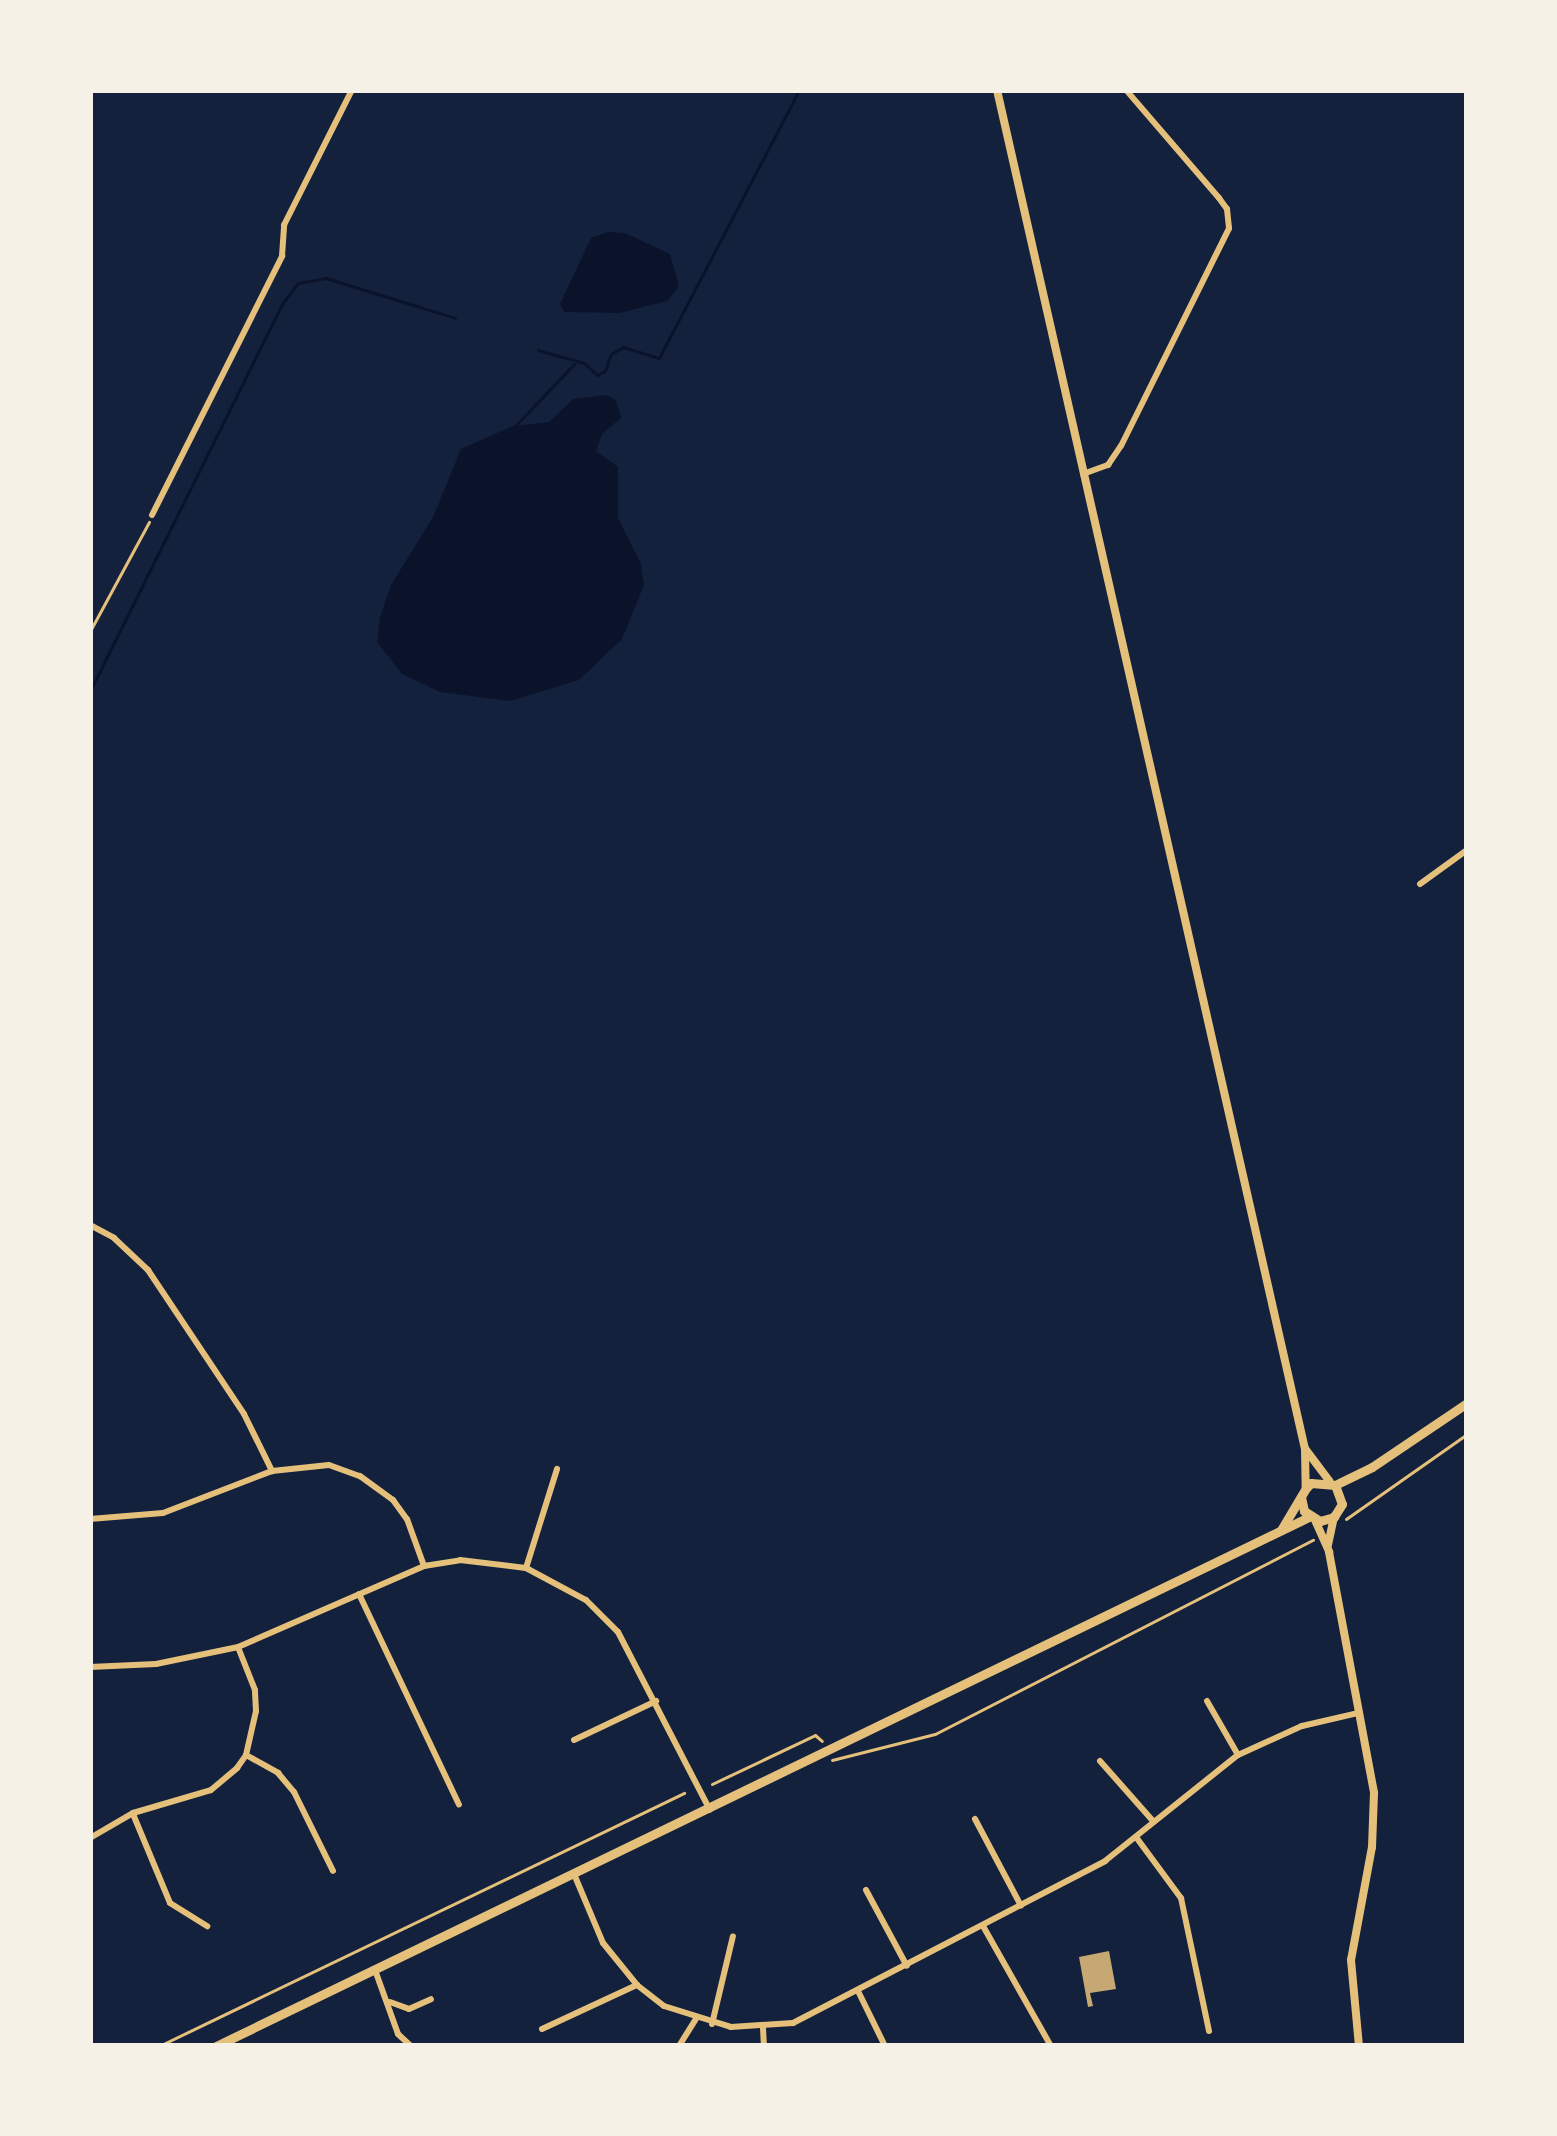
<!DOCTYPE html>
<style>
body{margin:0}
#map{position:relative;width:1557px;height:2136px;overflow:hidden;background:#14213d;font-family:"Sofia Sans Condensed",sans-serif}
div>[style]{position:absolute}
.water>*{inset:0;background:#0b132b}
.stream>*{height:3px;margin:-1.5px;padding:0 1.5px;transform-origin:1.5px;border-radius:1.5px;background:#0b132b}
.building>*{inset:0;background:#c6a872}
.path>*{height:3px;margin:-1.5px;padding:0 1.5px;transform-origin:1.5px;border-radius:1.5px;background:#e5c07b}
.minor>*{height:6px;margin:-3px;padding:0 3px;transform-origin:3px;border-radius:3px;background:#e5c07b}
.secondary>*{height:8px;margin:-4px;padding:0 4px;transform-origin:4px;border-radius:4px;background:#e5c07b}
.primary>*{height:9px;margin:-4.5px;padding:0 4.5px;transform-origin:4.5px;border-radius:4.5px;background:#e5c07b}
span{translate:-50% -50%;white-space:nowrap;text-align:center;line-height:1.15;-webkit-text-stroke:12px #f6f1e7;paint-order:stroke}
.frame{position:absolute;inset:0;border:93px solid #f6f1e7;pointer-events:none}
</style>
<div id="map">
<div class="water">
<div style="clip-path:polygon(608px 232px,625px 233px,670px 254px,679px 286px,667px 301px,620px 313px,564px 312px,560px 304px,591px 238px)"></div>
<div style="clip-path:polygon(607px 395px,616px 400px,621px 418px,602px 434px,596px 451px,618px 467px,618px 518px,641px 564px,644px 585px,622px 639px,579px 680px,510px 701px,440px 692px,402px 674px,377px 642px,380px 617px,391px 585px,433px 517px,461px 449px,513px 426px,549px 422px,573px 399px)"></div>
</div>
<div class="stream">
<div style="left:538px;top:350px;width:48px;rotate:15.8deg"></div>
<div style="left:584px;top:363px;width:18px;rotate:43deg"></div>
<div style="left:597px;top:375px;width:9px;rotate:-27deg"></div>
<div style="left:605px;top:371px;width:18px;rotate:-71deg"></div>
<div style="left:611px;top:354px;width:14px;rotate:-30deg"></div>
<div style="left:623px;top:347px;width:38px;rotate:17deg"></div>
<div style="left:659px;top:358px;width:302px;rotate:-62.4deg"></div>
<div style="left:515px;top:426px;width:86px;rotate:-46.4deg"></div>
<div style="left:90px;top:691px;width:432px;rotate:-63.6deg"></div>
<div style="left:282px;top:304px;width:26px;rotate:-53deg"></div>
<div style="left:298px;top:283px;width:28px;rotate:-10deg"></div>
<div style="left:326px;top:278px;width:135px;rotate:17.2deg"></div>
</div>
<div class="building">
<div style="clip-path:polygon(1109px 1951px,1116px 1989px,1090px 1993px,1093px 2006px,1088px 2007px,1079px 1957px)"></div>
</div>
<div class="path">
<div style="left:90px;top:631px;width:124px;rotate:-61.6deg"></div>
<div style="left:1346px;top:1519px;width:148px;rotate:-35.1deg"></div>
<div style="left:832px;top:1760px;width:106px;rotate:-14.2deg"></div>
<div style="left:935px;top:1734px;width:425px;rotate:-27.2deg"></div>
<div style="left:712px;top:1784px;width:114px;rotate:-25.4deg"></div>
<div style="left:815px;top:1735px;width:9px;rotate:41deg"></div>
<div style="left:159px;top:2046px;width:583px;rotate:-25.73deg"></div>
</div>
<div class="minor">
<div style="left:1083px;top:474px;width:27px;rotate:-20deg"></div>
<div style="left:1108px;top:465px;width:23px;rotate:-56deg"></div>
<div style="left:1121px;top:446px;width:243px;rotate:-63.6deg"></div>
<div style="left:1229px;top:228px;width:19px;rotate:-96deg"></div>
<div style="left:1227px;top:209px;width:14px;rotate:-126deg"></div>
<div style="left:1219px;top:198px;width:143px;rotate:-130.7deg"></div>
<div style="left:152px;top:515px;width:290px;rotate:-63.3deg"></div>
<div style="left:282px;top:256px;width:31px;rotate:-86deg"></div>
<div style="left:284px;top:225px;width:151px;rotate:-63.3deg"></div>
<div style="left:1420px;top:884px;width:58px;rotate:-35.9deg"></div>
<div style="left:90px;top:1225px;width:27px;rotate:28deg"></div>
<div style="left:114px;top:1238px;width:47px;rotate:43.3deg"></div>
<div style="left:148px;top:1270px;width:173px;rotate:56.3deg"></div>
<div style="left:244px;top:1414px;width:64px;rotate:63.8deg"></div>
<div style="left:90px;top:1519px;width:73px;rotate:-4.7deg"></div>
<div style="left:163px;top:1513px;width:117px;rotate:-21.1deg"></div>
<div style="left:272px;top:1471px;width:57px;rotate:-6deg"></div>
<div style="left:329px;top:1465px;width:33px;rotate:20deg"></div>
<div style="left:360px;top:1476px;width:41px;rotate:36deg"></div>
<div style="left:393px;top:1500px;width:24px;rotate:54deg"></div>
<div style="left:407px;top:1519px;width:50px;rotate:70.1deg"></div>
<div style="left:526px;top:1568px;width:104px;rotate:-72.6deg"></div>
<div style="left:359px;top:1594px;width:233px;rotate:64.6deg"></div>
<div style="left:90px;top:1667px;width:66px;rotate:-2.6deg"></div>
<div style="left:156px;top:1664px;width:84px;rotate:-11.7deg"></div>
<div style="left:238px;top:1647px;width:203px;rotate:-23.5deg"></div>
<div style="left:424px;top:1566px;width:36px;rotate:-9deg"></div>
<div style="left:460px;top:1560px;width:66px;rotate:6.9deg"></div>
<div style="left:526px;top:1568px;width:68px;rotate:28.1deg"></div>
<div style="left:586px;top:1600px;width:45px;rotate:45deg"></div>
<div style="left:618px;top:1632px;width:200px;rotate:62.7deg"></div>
<div style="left:1207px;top:1701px;width:62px;rotate:60.1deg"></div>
<div style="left:574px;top:1740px;width:91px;rotate:-25.4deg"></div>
<div style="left:246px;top:1755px;width:37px;rotate:29deg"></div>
<div style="left:278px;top:1773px;width:25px;rotate:50deg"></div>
<div style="left:294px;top:1792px;width:88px;rotate:63.7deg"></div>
<div style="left:1100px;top:1761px;width:80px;rotate:48.5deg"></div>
<div style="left:133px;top:1814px;width:96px;rotate:67.4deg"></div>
<div style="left:170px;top:1903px;width:44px;rotate:31.9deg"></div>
<div style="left:975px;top:1819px;width:98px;rotate:62.1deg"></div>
<div style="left:1136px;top:1837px;width:76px;rotate:53.6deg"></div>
<div style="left:1181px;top:1898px;width:136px;rotate:78.1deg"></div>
<div style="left:90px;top:1838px;width:50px;rotate:-30.2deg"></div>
<div style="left:133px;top:1813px;width:81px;rotate:-16.4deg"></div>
<div style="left:211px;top:1790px;width:34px;rotate:-40deg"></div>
<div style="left:237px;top:1768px;width:16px;rotate:-55deg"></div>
<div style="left:246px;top:1755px;width:45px;rotate:-77.2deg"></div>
<div style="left:256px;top:1711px;width:21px;rotate:-93deg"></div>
<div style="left:255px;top:1690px;width:46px;rotate:-111.6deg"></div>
<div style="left:574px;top:1874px;width:75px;rotate:67.2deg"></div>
<div style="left:603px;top:1943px;width:54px;rotate:51deg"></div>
<div style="left:637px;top:1985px;width:34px;rotate:38deg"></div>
<div style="left:664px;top:2006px;width:70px;rotate:17.4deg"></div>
<div style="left:731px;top:2027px;width:62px;rotate:-3.7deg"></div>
<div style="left:793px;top:2023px;width:352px;rotate:-27.4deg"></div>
<div style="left:1105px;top:1861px;width:170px;rotate:-38.6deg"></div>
<div style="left:1238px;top:1755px;width:70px;rotate:-24.4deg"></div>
<div style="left:1302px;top:1726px;width:57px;rotate:-13.1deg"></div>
<div style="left:866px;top:1890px;width:86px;rotate:61.7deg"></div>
<div style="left:983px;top:1926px;width:138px;rotate:60.5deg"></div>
<div style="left:375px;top:1970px;width:68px;rotate:70.2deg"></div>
<div style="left:398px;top:2034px;width:18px;rotate:43deg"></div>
<div style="left:859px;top:1993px;width:59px;rotate:63.9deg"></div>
<div style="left:390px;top:2002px;width:20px;rotate:20deg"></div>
<div style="left:409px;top:2009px;width:24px;rotate:-24deg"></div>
<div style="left:712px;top:2024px;width:90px;rotate:-76.6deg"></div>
<div style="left:763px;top:2028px;width:18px;rotate:87deg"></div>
<div style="left:542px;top:2029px;width:105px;rotate:-24.9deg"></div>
<div style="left:679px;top:2046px;width:32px;rotate:-58deg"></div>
</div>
<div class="secondary">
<div style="left:997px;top:90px;width:1393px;rotate:77.23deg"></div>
<div style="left:1305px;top:1449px;width:39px;rotate:89deg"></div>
<div style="left:1306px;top:1450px;width:39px;rotate:53deg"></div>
<div style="left:1315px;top:1520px;width:35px;rotate:66deg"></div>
<div style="left:1329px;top:1552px;width:245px;rotate:79.4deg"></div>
<div style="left:1374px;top:1793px;width:54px;rotate:92.1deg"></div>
<div style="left:1372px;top:1847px;width:115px;rotate:100.5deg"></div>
<div style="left:1351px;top:1960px;width:86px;rotate:84.7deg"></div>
<div style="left:1328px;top:1545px;width:29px;rotate:-78deg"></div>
</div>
<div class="primary">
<div style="left:1335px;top:1485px;width:41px;rotate:-25.9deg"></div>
<div style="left:1372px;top:1467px;width:115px;rotate:-34deg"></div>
<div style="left:1281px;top:1530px;width:49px;rotate:-59.2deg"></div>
<div style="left:1306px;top:1488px;width:7px;rotate:-45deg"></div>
<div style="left:1311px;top:1483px;width:24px;rotate:5deg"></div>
<div style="left:1335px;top:1485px;width:20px;rotate:70deg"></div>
<div style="left:1342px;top:1504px;width:15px;rotate:122deg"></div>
<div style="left:1334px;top:1517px;width:15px;rotate:164deg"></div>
<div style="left:1320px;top:1521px;width:19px;rotate:-148deg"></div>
<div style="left:1304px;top:1511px;width:14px;rotate:-102deg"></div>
<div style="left:216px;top:2046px;width:1214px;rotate:-25.83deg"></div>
</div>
<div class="frame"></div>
</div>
